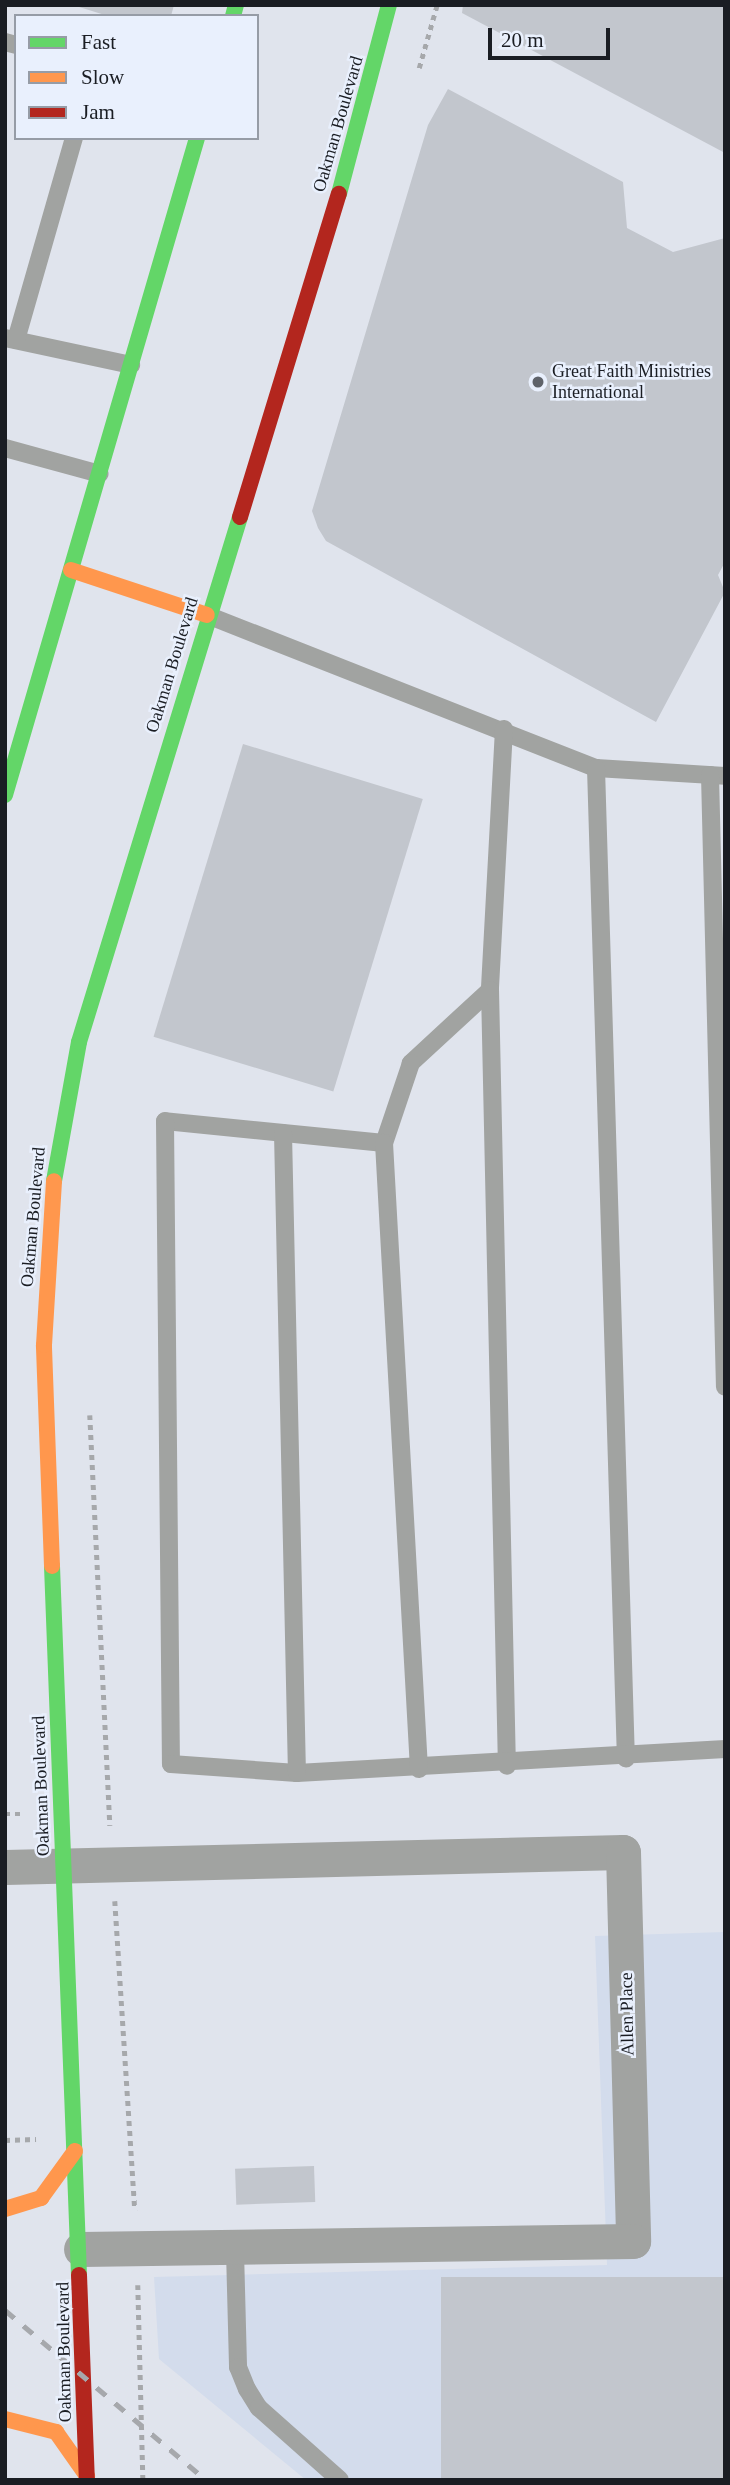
<!DOCTYPE html>
<style>
body{margin:0}
#map{position:relative;width:730px;height:2485px;overflow:hidden;background:#e0e4ed;font-family:"Times New Roman",serif}
div>[style]{position:absolute}
.built>*{inset:0;background:#d3dcec}
.building>*{inset:0;background:#c2c6cd;transform-origin:0 0}
.path>*{height:4.5px;margin-top:-2.25px;transform-origin:0;background:repeating-linear-gradient(90deg,#a6a8ab 0 5px,transparent 0 10px)}
.lane>*{height:18px;margin:-9px;padding:0 9px;transform-origin:9px;border-radius:9px;background:#a1a3a1}
.street>*{height:35px;margin:-17.5px;padding:0 17.5px;transform-origin:17.5px;border-radius:17.5px;background:#a1a3a1}
.fast>*{height:16px;margin:-8px;padding:0 8px;transform-origin:8px;border-radius:8px;background:#63d668}
.slow>*{height:16px;margin:-8px;padding:0 8px;transform-origin:8px;border-radius:8px;background:#ff974d}
.jam>*{height:16px;margin:-8px;padding:0 8px;transform-origin:8px;border-radius:8px;background:#b3261e}
.rail>*{height:5px;margin-top:-2.5px;transform-origin:0;background:repeating-linear-gradient(90deg,#a6a8ac 0 12px,transparent 0 24px)}
.dots>*{width:19px;height:19px;translate:-50% -50%;box-sizing:border-box;border:4px solid #e9f0fd;border-radius:50%}
span{translate:-50% -50%;white-space:nowrap;text-align:center;line-height:1.15;-webkit-text-stroke:5px #e9f0fd;paint-order:stroke}
.street-label{font-size:18px;color:#1a1d23}
.poi-label{font-size:18px;color:#1a1d23}
.left{translate:0 -50%;text-align:left}
.frame{position:absolute;inset:0;border:7px solid #1a1d23;pointer-events:none}
.legend{position:absolute;left:14px;top:14px;width:245px;height:126px;box-sizing:border-box;background:#e9f0fd;border:2px solid #969ca6;margin:0;padding:9px 12px;list-style:none;font-size:21px;color:#1a1d23}
.legend li{display:flex;align-items:center;gap:14px;height:35px}
.legend b{width:35px;border:2px solid #969ca6}
.scale{position:absolute;left:488px;top:28px;width:122px;height:32px;box-sizing:border-box;border:4px solid #1a1d23;border-top:0;padding-left:9px;font-size:21px;line-height:24px;white-space:nowrap;color:#1a1d23;-webkit-text-stroke:5px #e9f0fd;paint-order:stroke}
</style>
<div id="map">
<div class="built">
<div style="clip-path:polygon(725px 1932px,725px 2480px,306px 2480px,159px 2359px,154px 2277px,607px 2265px,595px 1936px)"></div>
</div>
<div class="building">
<div style="clip-path:polygon(174px 5px,171px 16px,108px 16px,76px 6px)"></div>
<div style="clip-path:polygon(463px 5px,725px 5px,725px 153px,462px 13px)"></div>
<div style="clip-path:polygon(448px 89px,623px 182px,627px 228px,673px 252px,725px 238px,725px 562px,718px 575px,725px 592px,656px 722px,326px 541px,318px 528px,312px 511px,428px 125px)"></div>
<div style="left:243px;top:744px;width:188px;height:306px;rotate:17deg"></div>
<div style="left:314px;top:2166px;width:36px;height:79px;rotate:88deg"></div>
<div style="left:725px;top:2277px;width:203px;height:284px;rotate:90deg"></div>
</div>
<div class="path">
<div style="left:419px;top:68px;width:66px;rotate:-74.1deg"></div>
<div style="left:90px;top:1415px;width:411px;rotate:87.2deg"></div>
<div style="left:5px;top:1814px;width:17px"></div>
<div style="left:115px;top:1901px;width:310px;rotate:86.3deg"></div>
<div style="left:5px;top:2140px;width:31px;rotate:-2deg"></div>
<div style="left:138px;top:2285px;width:195px;rotate:88.5deg"></div>
</div>
<div class="lane">
<div style="left:5px;top:42px;width:11px;rotate:15deg"></div>
<div style="left:5px;top:338px;width:129px;rotate:12.1deg"></div>
<div style="left:16px;top:340px;width:210px;rotate:-74deg"></div>
<div style="left:5px;top:448px;width:98px;rotate:15.3deg"></div>
<div style="left:207px;top:615px;width:418px;rotate:21.5deg"></div>
<div style="left:596px;top:768px;width:129px;rotate:3.5deg"></div>
<div style="left:504px;top:729px;width:261px;rotate:93.1deg"></div>
<div style="left:490px;top:990px;width:776px;rotate:88.75deg"></div>
<div style="left:596px;top:768px;width:991px;rotate:88.27deg"></div>
<div style="left:710px;top:775px;width:612px;rotate:88.6deg"></div>
<div style="left:490px;top:990px;width:108px;rotate:137.3deg"></div>
<div style="left:411px;top:1063px;width:84px;rotate:108.6deg"></div>
<div style="left:384px;top:1143px;width:220px;rotate:-174.3deg"></div>
<div style="left:165px;top:1121px;width:643px;rotate:89.47deg"></div>
<div style="left:171px;top:1764px;width:126px;rotate:4.1deg"></div>
<div style="left:297px;top:1773px;width:429px;rotate:-3.2deg"></div>
<div style="left:283px;top:1133px;width:640px;rotate:88.75deg"></div>
<div style="left:384px;top:1143px;width:627px;rotate:86.8deg"></div>
<div style="left:235px;top:2251px;width:116px;rotate:88.5deg"></div>
<div style="left:238px;top:2367px;width:24px;rotate:68deg"></div>
<div style="left:247px;top:2389px;width:22px;rotate:58deg"></div>
<div style="left:259px;top:2408px;width:108px;rotate:41.6deg"></div>
</div>
<div class="street">
<div style="left:5px;top:1867px;width:618px;rotate:-1.39deg"></div>
<div style="left:623px;top:1852px;width:389px;rotate:88.5deg"></div>
<div style="left:633px;top:2241px;width:552px;rotate:179.17deg"></div>
</div>
<div class="fast">
<div style="left:233px;top:16px;width:11px;rotate:-75deg"></div>
<div style="left:339px;top:194px;width:196px;rotate:-75.2deg"></div>
<div style="left:5px;top:795px;width:684px;rotate:-73.71deg"></div>
<div style="left:54px;top:1181px;width:141px;rotate:-79.8deg"></div>
<div style="left:79px;top:1042px;width:549px;rotate:-72.95deg"></div>
<div style="left:52px;top:1566px;width:710px;rotate:87.82deg"></div>
</div>
<div class="slow">
<div style="left:71px;top:570px;width:143px;rotate:18.3deg"></div>
<div style="left:52px;top:1566px;width:221px;rotate:-92.1deg"></div>
<div style="left:44px;top:1345px;width:164px;rotate:-86.5deg"></div>
<div style="left:5px;top:2209px;width:38px;rotate:-17deg"></div>
<div style="left:41px;top:2198px;width:58px;rotate:-54.1deg"></div>
<div style="left:5px;top:2419px;width:53px;rotate:14.3deg"></div>
<div style="left:56px;top:2432px;width:54px;rotate:54.8deg"></div>
</div>
<div class="jam">
<div style="left:240px;top:517px;width:338px;rotate:-73deg"></div>
<div style="left:79px;top:2275px;width:205px;rotate:87.8deg"></div>
</div>
<div class="rail">
<div style="left:5px;top:2310px;width:263px;rotate:40.2deg"></div>
</div>
<div class="dots">
<div style="left:538px;top:382px;background:#5f636a"></div>
</div>
<div class="street-label">
<span style="left:338px;top:124px;rotate:-74deg">Oakman Boulevard</span>
<span style="left:172px;top:665px;rotate:-73deg">Oakman Boulevard</span>
<span style="left:33px;top:1217px;rotate:-85deg">Oakman Boulevard</span>
<span style="left:41px;top:1786px;rotate:-92deg">Oakman Boulevard</span>
<span style="left:627px;top:2014px;rotate:-91deg">Allen Place</span>
<span style="left:64px;top:2352px;rotate:-91deg">Oakman Boulevard</span>
</div>
<div class="poi-label">
<span class="left" style="left:552px;top:382px">Great Faith Ministries<br>International</span>
</div>
<div class="frame"></div>
<ul class="legend">
<li><b style="height:9px;background:#63d668"></b>Fast</li>
<li><b style="height:9px;background:#ff974d"></b>Slow</li>
<li><b style="height:9px;background:#b3261e"></b>Jam</li>
</ul>
<div class="scale">20 m</div>
</div>
